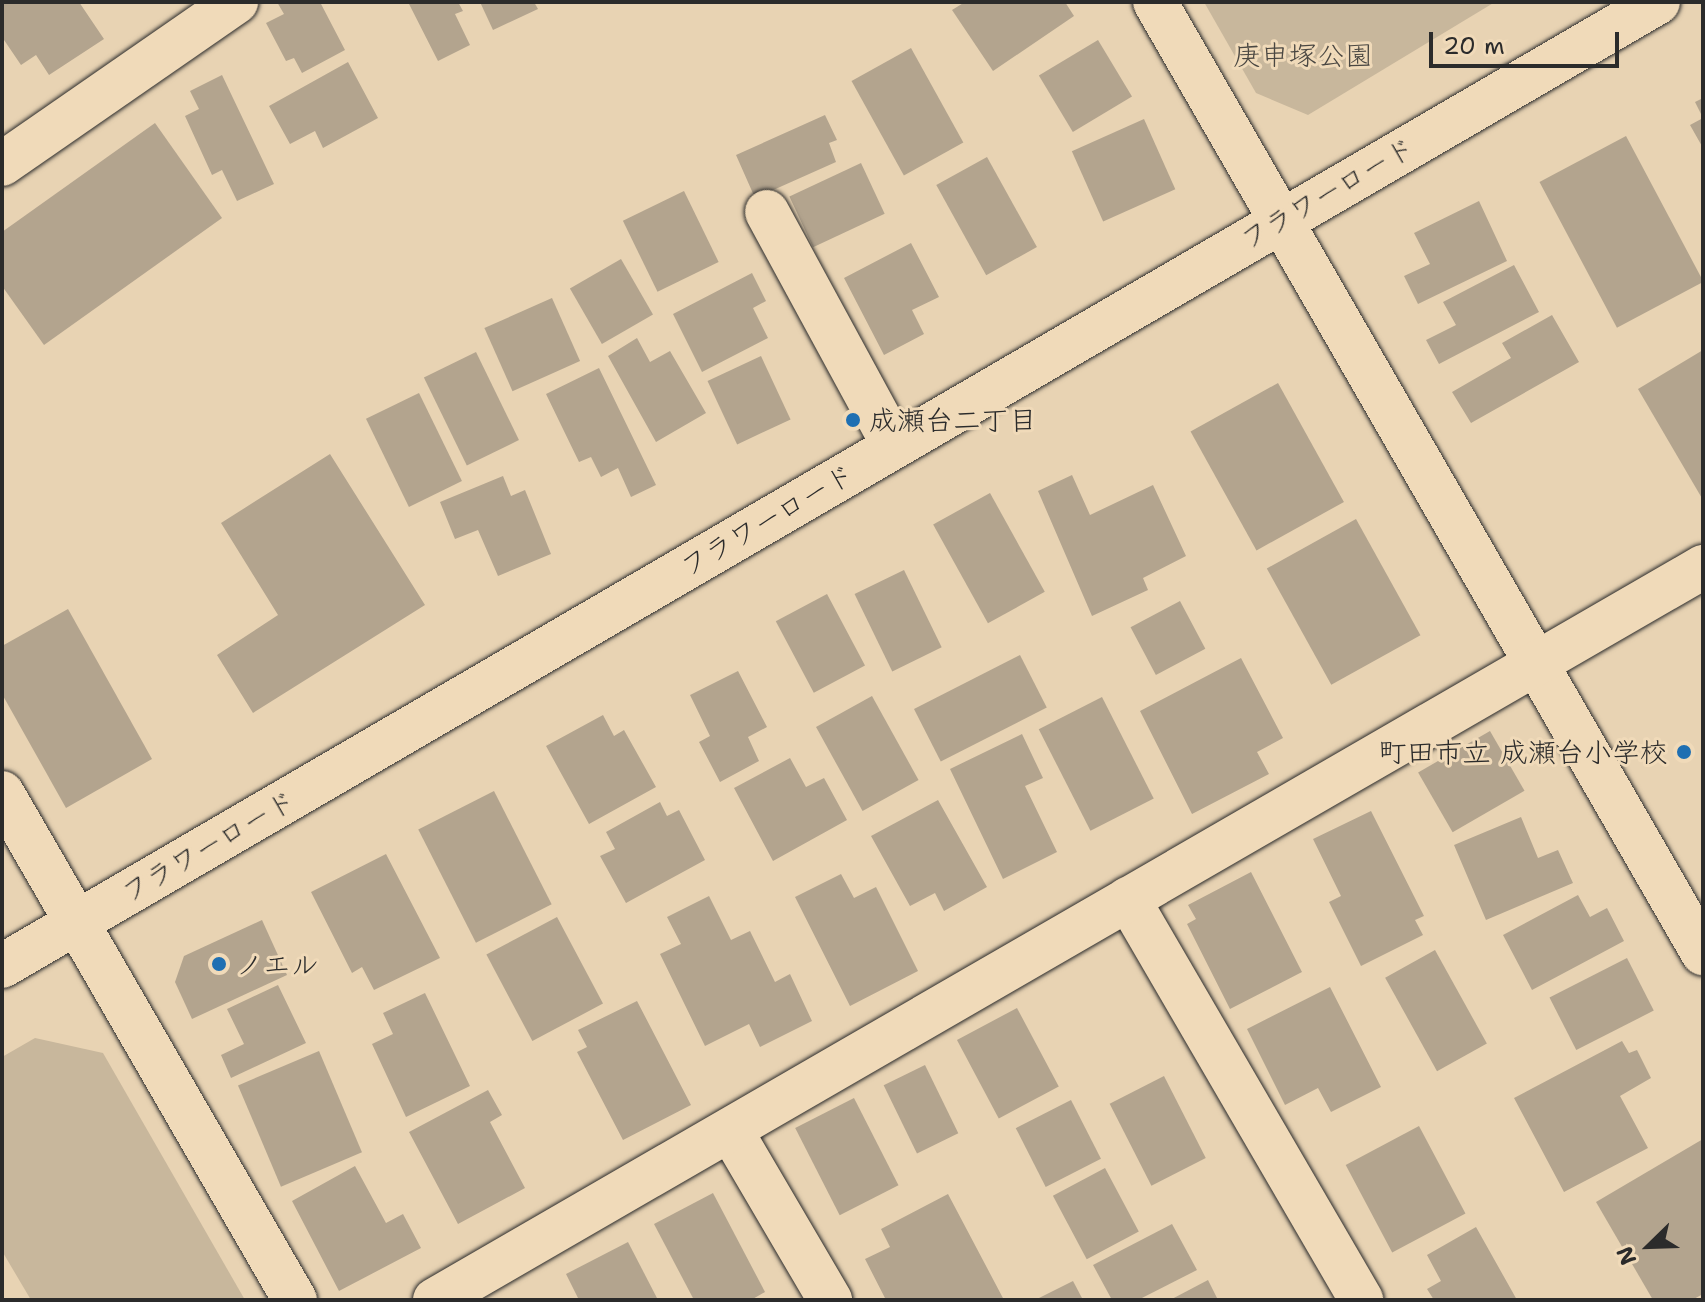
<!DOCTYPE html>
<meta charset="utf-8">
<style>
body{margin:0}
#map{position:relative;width:1705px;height:1302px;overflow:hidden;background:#e8d3b3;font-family:"Shantell Sans","Klee One",sans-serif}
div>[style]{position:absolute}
.green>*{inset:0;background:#c8b79c}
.building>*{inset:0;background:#b3a48e;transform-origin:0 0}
.roads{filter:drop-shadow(0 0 2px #2b2b2b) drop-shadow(0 0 2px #2b2b2b)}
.minor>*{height:44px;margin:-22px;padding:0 22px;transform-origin:22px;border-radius:22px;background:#f0dab9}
.dots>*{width:22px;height:22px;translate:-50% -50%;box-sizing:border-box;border:4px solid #f0dab9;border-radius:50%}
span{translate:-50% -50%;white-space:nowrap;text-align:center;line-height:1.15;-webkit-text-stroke:6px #f0dab9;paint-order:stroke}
.park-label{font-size:28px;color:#4a4742}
.street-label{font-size:28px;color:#2b2b2b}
.poi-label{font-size:28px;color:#2b2b2b}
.left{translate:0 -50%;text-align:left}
.right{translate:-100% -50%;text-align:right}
.frame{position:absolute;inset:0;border:4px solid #2b2b2b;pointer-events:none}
.north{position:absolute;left:1609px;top:1206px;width:80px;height:80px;-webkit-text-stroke:6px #f0dab9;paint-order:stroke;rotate:247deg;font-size:22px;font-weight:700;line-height:32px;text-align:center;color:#2b2b2b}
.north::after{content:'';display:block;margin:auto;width:28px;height:36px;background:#2b2b2b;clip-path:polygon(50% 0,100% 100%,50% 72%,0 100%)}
.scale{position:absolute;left:1429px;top:32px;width:190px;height:36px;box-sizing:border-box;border:4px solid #2b2b2b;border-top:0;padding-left:10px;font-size:24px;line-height:28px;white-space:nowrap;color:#2b2b2b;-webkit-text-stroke:6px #f0dab9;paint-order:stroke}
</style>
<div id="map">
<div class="green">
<div style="clip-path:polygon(1204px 2px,1495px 2px,1308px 115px,1256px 93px)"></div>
<div style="clip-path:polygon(35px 1038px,103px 1053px,245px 1300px,31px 1300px,2px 1251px,2px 1057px)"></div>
</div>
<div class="building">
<div style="clip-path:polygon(2px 2px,79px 2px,104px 39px,49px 75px,36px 55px,21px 65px,2px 37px)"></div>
<div style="clip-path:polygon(277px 2px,320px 2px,345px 50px,302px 73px,294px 58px,286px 61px,266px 23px,284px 14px)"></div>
<div style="clip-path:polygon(408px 2px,458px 2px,463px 11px,455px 14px,470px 45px,438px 61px)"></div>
<div style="clip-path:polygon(480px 2px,534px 2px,538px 9px,493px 30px)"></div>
<div style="clip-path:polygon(965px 2px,1065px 2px,1074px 16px,993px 71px,952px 10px)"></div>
<div style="left:1098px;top:40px;width:66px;height:69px;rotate:59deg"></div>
<div style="left:911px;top:48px;width:108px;height:68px;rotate:61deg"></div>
<div style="clip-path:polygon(348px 62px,378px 118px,323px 148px,315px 131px,290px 144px,269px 106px)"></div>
<div style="clip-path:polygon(222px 75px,274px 184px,237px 201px,222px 170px,212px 175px,185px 116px,199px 109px,190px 91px)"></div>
<div style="clip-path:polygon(1703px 98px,1703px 148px,1690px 125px,1703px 118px,1695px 102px)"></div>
<div style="clip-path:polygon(825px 115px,837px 140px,829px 143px,836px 162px,755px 198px,736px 155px)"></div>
<div style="left:1144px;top:119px;width:77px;height:79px;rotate:66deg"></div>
<div style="clip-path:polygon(155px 123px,222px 218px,44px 345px,2px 286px,2px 232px)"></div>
<div style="left:1626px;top:136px;width:165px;height:98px;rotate:62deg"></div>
<div style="left:987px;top:157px;width:103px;height:58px;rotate:61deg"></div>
<div style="left:861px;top:163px;width:56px;height:79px;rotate:65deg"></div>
<div style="left:684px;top:191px;width:79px;height:68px;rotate:64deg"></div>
<div style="clip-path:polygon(1479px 201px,1507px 261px,1418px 304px,1404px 276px,1430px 264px,1414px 233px)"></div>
<div style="clip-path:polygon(911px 243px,939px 297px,912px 310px,924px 334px,884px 355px,844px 278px)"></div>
<div style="left:621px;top:259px;width:64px;height:59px;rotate:60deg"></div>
<div style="clip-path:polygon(1514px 265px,1539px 312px,1439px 364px,1426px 340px,1456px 325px,1443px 302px)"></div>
<div style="clip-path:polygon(752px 273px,766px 301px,753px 308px,768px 338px,702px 372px,673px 314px)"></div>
<div style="left:552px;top:298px;width:69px;height:74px;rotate:66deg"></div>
<div style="clip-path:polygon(1552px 315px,1579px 362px,1471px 423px,1452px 392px,1511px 358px,1502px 343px)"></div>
<div style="clip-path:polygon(637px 338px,650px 362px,670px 351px,706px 413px,656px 442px,608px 356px)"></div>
<div style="clip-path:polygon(1703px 350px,1703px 500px,1638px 389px)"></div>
<div style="left:476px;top:352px;width:98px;height:58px;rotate:64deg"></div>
<div style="left:761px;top:356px;width:70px;height:59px;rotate:65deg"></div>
<div style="clip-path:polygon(599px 368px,656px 485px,631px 497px,618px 468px,601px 477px,591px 457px,579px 462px,546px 394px)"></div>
<div style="left:1278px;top:383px;width:136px;height:100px;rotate:61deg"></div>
<div style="left:419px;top:393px;width:98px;height:59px;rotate:64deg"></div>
<div style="clip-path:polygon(330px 454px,425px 605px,253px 713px,217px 655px,278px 615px,221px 523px)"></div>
<div style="clip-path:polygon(1072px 475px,1090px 515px,1153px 485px,1186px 556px,1143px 578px,1148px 590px,1092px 616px,1038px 491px)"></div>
<div style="clip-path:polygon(503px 476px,511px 496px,525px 490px,551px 554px,498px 576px,478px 530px,455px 539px,440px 502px)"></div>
<div style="left:990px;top:493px;width:113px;height:65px;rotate:61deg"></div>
<div style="left:1356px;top:519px;width:133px;height:102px;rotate:61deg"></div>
<div style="left:904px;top:570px;width:86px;height:55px;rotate:64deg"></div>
<div style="left:827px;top:594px;width:81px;height:58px;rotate:62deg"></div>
<div style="left:1180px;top:601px;width:54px;height:56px;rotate:62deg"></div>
<div style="clip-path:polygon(68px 609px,152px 759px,66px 808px,2px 694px,2px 646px)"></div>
<div style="left:1020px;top:655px;width:59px;height:119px;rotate:63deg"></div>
<div style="clip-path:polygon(1241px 658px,1283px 738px,1257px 752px,1269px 774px,1192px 814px,1140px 711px)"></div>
<div style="clip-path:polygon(738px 671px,767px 727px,748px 737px,759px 761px,720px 782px,699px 742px,710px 736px,690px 695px)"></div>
<div style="left:872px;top:696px;width:96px;height:64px;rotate:61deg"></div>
<div style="left:1102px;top:697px;width:114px;height:71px;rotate:63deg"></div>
<div style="clip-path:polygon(603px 715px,614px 736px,624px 730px,656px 787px,589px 824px,546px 746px)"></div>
<div style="left:1490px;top:731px;width:69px;height:83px;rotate:60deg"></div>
<div style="clip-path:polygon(1022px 734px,1043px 778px,1025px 786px,1057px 852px,1003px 879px,950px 769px)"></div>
<div style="clip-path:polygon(790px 758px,806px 787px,824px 778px,847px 820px,773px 861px,734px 788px)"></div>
<div style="left:494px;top:791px;width:127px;height:85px;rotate:63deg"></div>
<div style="clip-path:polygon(938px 800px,987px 887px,944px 911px,935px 893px,910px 906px,871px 836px)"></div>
<div style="clip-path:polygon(660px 802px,667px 816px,679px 810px,705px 860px,626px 903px,600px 856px,615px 849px,606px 832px)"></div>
<div style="clip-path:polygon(1371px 811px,1424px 916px,1415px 920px,1423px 935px,1361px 966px,1329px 902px,1341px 896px,1313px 839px)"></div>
<div style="clip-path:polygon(1521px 817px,1538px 858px,1558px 850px,1573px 883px,1486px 920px,1454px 845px)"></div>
<div style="clip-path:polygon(386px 854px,440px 958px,374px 990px,362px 967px,352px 973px,311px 892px)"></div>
<div style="clip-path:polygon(1251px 872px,1302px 972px,1230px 1009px,1187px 924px,1196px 919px,1188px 905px)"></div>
<div style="clip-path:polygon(841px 874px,854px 898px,876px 887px,918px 971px,850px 1006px,795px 897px)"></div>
<div style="clip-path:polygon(1578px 895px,1590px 917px,1607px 908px,1624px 941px,1532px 990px,1503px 935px)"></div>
<div style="clip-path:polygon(709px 896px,731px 940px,750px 931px,775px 982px,790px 974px,812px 1021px,760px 1047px,749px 1024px,705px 1046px,660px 954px,681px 944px,667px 917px)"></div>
<div style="left:557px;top:917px;width:98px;height:80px;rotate:62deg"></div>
<div style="clip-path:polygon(262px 920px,287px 975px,192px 1019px,175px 982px,184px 956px)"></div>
<div style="left:1435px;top:950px;width:107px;height:57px;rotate:61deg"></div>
<div style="left:1627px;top:958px;width:59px;height:87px;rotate:63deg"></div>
<div style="clip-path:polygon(278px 985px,306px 1043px,231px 1078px,221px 1055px,244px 1044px,227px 1009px)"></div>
<div style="clip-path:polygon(1330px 987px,1381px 1087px,1331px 1112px,1318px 1088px,1285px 1105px,1247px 1029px)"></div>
<div style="clip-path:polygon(425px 993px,470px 1086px,406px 1117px,372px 1044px,393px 1034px,383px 1013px)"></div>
<div style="clip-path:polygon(637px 1001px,691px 1105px,623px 1140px,577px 1052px,587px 1047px,578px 1030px)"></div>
<div style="left:1017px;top:1008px;width:89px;height:68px;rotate:62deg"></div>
<div style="clip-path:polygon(1622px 1041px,1629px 1053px,1637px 1050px,1651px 1078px,1620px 1096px,1648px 1148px,1564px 1192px,1514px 1098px)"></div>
<div style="left:319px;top:1051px;width:110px;height:88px;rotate:67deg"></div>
<div style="left:925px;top:1065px;width:76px;height:46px;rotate:64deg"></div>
<div style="left:1164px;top:1076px;width:92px;height:61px;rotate:63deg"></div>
<div style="clip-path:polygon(488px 1090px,502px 1115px,490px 1122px,525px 1188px,458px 1224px,409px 1132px)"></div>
<div style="left:854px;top:1098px;width:98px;height:66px;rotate:63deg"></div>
<div style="left:1071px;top:1100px;width:66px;height:62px;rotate:63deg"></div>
<div style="left:1419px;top:1126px;width:99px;height:83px;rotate:62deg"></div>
<div style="clip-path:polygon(1703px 1139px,1703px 1294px,1692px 1300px,1653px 1300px,1596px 1202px)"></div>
<div style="clip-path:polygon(355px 1166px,386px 1223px,403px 1214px,421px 1248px,339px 1291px,292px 1201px)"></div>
<div style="left:1105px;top:1168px;width:72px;height:59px;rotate:62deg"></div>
<div style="clip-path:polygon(713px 1193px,765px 1292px,751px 1300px,694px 1300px,654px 1224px)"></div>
<div style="clip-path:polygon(948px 1194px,1004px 1300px,886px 1300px,865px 1259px,890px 1247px,881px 1229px)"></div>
<div style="clip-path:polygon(1172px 1224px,1197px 1270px,1138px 1300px,1112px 1300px,1093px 1265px)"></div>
<div style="clip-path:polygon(1476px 1227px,1517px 1300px,1434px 1300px,1427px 1289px,1441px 1281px,1427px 1255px)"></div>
<div style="clip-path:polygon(628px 1242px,658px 1300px,579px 1300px,566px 1274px)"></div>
<div style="clip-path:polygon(1208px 1280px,1218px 1300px,1170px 1300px)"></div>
<div style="clip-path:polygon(1073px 1281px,1083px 1300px,1035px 1300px)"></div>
</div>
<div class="roads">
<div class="minor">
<div style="left:1155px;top:2px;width:1098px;rotate:60.05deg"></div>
<div style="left:2px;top:164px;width:285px;rotate:-34.7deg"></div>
<div style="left:767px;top:212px;width:266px;rotate:61.5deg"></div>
<div style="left:2px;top:793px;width:586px;rotate:59.98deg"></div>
<div style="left:1128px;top:899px;width:464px;rotate:59.8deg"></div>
<div style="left:2px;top:966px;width:1916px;rotate:-30.2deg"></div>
<div style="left:731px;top:1131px;width:196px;rotate:59.6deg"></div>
<div style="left:435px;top:1300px;width:1465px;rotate:-30.03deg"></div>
</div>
</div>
<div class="dots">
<div style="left:853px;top:420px;background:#1f6fb2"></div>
<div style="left:1684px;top:752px;background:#1f6fb2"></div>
<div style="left:219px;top:964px;background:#1f6fb2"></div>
</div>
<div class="park-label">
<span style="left:1303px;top:55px">庚申塚公園</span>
</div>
<div class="street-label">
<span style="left:1327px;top:193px;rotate:-30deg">フラワーロード</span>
<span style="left:767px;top:520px;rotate:-30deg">フラワーロード</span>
<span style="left:208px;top:846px;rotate:-30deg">フラワーロード</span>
</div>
<div class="poi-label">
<span class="left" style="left:869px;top:420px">成瀬台二丁目</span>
<span class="right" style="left:1668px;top:752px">町田市立 成瀬台小学校</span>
<span class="left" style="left:235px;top:964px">ノエル</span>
</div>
<div class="frame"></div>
<div class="north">N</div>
<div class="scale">20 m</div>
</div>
